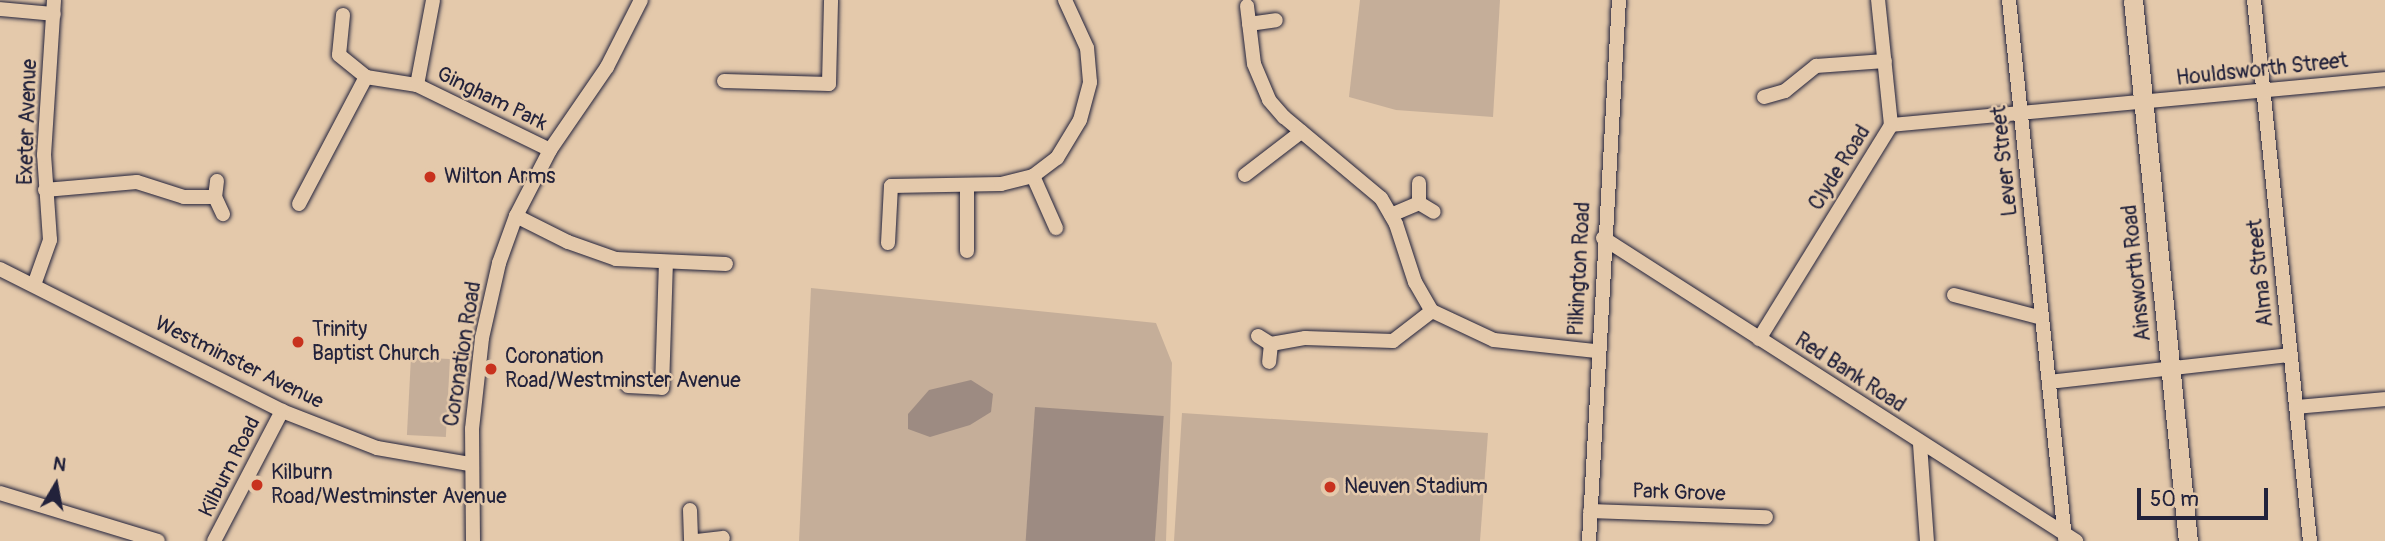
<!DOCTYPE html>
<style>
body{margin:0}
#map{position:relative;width:2385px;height:541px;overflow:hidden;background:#e4c9ab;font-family:Pangolin,sans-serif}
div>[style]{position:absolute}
.green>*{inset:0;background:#c5ae99;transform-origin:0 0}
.water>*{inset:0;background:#9d8b82;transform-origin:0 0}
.roads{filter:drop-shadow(0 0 2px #22223b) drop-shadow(0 0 2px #22223b)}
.street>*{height:14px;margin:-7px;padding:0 7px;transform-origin:7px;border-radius:7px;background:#e4c9ab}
.secondary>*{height:19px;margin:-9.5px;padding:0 9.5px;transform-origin:9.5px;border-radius:9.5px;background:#e4c9ab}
.dots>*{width:19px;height:19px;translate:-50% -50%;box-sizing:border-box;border:4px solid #e4c9ab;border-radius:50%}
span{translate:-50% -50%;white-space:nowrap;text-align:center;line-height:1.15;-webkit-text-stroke:5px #e4c9ab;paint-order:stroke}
.street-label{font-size:21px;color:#22223b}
.poi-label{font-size:21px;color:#22223b}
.left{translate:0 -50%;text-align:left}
.north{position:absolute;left:21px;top:450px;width:70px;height:70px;-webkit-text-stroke:5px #e4c9ab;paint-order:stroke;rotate:10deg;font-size:19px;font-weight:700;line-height:28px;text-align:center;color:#22223b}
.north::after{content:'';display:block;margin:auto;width:24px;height:32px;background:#22223b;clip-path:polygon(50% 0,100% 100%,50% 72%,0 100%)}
.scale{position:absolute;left:2137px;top:488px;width:131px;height:32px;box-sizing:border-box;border:4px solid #22223b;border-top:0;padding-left:9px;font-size:21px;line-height:24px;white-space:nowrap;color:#22223b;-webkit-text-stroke:5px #e4c9ab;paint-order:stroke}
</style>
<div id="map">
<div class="green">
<div style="clip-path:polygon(1360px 0,1500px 0,1493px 117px,1396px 110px,1349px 97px)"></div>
<div style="clip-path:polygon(811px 288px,1156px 323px,1172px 363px,1166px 541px,799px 541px)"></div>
<div style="left:411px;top:357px;width:39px;height:78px;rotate:3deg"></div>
<div style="clip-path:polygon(1182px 413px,1488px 433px,1480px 541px,1174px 541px)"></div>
</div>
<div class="water">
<div style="clip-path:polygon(971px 380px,993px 394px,991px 412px,970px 425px,930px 437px,908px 429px,908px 414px,929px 390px)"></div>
<div style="left:1035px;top:407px;width:129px;height:134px;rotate:4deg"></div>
</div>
<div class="roads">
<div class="street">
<div style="left:2009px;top:0;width:541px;rotate:84.06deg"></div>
<div style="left:2254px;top:0;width:544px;rotate:84.09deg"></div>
<div style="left:1247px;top:6px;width:58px;rotate:83.1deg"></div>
<div style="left:1254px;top:64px;width:39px;rotate:67deg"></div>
<div style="left:1269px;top:100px;width:23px;rotate:49deg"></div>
<div style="left:1284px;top:117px;width:126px;rotate:39.9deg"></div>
<div style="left:1381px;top:198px;width:30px;rotate:60deg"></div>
<div style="left:1396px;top:224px;width:61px;rotate:71.9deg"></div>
<div style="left:1415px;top:282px;width:34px;rotate:60deg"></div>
<div style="left:1432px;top:311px;width:68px;rotate:25.1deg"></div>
<div style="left:1494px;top:340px;width:103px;rotate:6.2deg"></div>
<div style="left:0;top:9px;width:54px;rotate:5.3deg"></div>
<div style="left:343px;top:15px;width:40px;rotate:95.7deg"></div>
<div style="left:339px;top:55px;width:35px;rotate:39deg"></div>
<div style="left:1249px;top:24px;width:27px;rotate:-8deg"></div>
<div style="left:724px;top:81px;width:105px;rotate:1.6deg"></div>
<div style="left:829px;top:84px;width:84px;rotate:-88.6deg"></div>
<div style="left:417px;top:85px;width:86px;rotate:-79.3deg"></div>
<div style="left:1764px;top:97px;width:22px;rotate:-16deg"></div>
<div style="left:1785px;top:91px;width:40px;rotate:-39deg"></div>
<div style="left:1816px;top:66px;width:69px;rotate:-4.1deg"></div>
<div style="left:1891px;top:125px;width:496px;rotate:-5.3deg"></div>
<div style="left:1245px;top:175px;width:71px;rotate:-37.5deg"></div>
<div style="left:1033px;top:176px;width:57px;rotate:66.1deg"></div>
<div style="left:217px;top:181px;width:16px;rotate:97deg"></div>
<div style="left:215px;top:197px;width:19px;rotate:65deg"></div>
<div style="left:1419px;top:183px;width:20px;rotate:90deg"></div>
<div style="left:1419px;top:203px;width:17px;rotate:31deg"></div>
<div style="left:45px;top:190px;width:92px;rotate:-5deg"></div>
<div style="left:137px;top:182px;width:49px;rotate:17.7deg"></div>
<div style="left:184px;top:197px;width:31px"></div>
<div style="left:299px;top:204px;width:144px;rotate:-62.2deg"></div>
<div style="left:366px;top:77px;width:52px;rotate:8.9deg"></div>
<div style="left:417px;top:85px;width:148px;rotate:26deg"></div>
<div style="left:1391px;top:215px;width:30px;rotate:-23deg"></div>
<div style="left:516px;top:216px;width:58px;rotate:26.6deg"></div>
<div style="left:568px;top:242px;width:51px;rotate:19.5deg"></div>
<div style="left:616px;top:259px;width:110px;rotate:2.6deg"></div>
<div style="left:1603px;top:238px;width:562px;rotate:32.64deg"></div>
<div style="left:888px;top:243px;width:57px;rotate:-87deg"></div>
<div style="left:891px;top:186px;width:110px;rotate:-1deg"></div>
<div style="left:1001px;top:184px;width:33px;rotate:-14deg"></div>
<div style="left:1033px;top:176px;width:30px;rotate:-37deg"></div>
<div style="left:1057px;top:158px;width:44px;rotate:-58.8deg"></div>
<div style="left:1080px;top:120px;width:39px;rotate:-75deg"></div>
<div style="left:1090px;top:82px;width:34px;rotate:-95deg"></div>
<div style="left:1087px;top:48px;width:53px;rotate:-114.6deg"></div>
<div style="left:967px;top:251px;width:64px;rotate:-90deg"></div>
<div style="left:0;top:269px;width:316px;rotate:26.7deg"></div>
<div style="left:282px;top:411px;width:102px;rotate:21.3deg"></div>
<div style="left:377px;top:448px;width:94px;rotate:9.8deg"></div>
<div style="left:34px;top:285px;width:48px;rotate:-70.4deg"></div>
<div style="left:50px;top:240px;width:85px;rotate:-94deg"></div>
<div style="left:44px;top:155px;width:155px;rotate:-86.3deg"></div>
<div style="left:1954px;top:295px;width:91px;rotate:14.6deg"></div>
<div style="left:1258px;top:336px;width:15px;rotate:32deg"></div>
<div style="left:1271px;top:344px;width:18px;rotate:96deg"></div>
<div style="left:1759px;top:339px;width:251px;rotate:-58.3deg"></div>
<div style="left:1891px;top:125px;width:126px;rotate:-95.9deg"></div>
<div style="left:1271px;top:344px;width:35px;rotate:-10deg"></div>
<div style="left:1305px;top:338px;width:88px;rotate:2deg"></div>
<div style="left:1393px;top:341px;width:49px;rotate:-37.6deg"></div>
<div style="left:2049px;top:382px;width:243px;rotate:-6.4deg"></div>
<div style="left:628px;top:386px;width:34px;rotate:3deg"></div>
<div style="left:662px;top:388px;width:125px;rotate:-88.2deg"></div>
<div style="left:2296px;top:407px;width:89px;rotate:-5.1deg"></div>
<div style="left:1920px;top:444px;width:97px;rotate:85.9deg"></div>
<div style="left:0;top:493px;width:165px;rotate:16.9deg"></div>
<div style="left:690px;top:510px;width:31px;rotate:88deg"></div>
<div style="left:1590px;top:511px;width:176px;rotate:2deg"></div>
<div style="left:214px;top:541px;width:147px;rotate:-62.4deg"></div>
<div style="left:473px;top:541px;width:112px;rotate:-90.5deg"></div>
<div style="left:472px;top:429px;width:92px;rotate:-83.7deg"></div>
<div style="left:482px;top:338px;width:77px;rotate:-77.2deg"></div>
<div style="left:499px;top:263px;width:50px;rotate:-70.1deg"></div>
<div style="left:516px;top:216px;width:74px;rotate:-62.7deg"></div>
<div style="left:550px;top:150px;width:101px;rotate:-55.5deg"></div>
<div style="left:607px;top:67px;width:75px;rotate:-63.1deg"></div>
<div style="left:697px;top:541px;width:26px;rotate:-7deg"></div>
<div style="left:1589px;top:541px;width:542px;rotate:-86.83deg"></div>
</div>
<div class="secondary">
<div style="left:2133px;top:0;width:544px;rotate:84.2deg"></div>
</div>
</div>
<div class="dots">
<div style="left:430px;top:177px;background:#c8321e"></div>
<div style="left:298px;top:342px;background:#c8321e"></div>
<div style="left:491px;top:369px;background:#c8321e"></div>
<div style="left:257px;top:485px;background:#c8321e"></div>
<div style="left:1330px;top:487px;background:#c8321e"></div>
</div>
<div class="street-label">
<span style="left:2262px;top:70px;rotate:-6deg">Houldsworth Street</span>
<span style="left:492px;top:99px;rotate:26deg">Gingham Park</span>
<span style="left:28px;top:122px;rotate:-88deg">Exeter Avenue</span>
<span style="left:2005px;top:161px;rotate:-96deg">Lever Street</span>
<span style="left:1840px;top:168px;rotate:-58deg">Clyde Road</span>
<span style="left:1580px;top:269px;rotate:-87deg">Pilkington Road</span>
<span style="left:2137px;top:273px;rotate:-96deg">Ainsworth Road</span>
<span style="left:2261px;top:273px;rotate:-96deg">Alma Street</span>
<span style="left:463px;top:354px;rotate:-81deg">Coronation Road</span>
<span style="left:239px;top:363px;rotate:26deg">Westminster Avenue</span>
<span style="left:1850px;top:373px;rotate:33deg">Red Bank Road</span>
<span style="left:230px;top:467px;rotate:-63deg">Kilburn Road</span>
<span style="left:1679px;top:493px;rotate:2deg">Park Grove</span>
</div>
<div class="poi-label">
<span class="left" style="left:444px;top:177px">Wilton Arms</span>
<span class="left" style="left:312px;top:342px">Trinity<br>Baptist Church</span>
<span class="left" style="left:505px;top:369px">Coronation<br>Road/Westminster Avenue</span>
<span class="left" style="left:271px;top:485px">Kilburn<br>Road/Westminster Avenue</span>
<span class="left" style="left:1344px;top:487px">Neuven Stadium</span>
</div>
<div class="north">N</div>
<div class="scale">50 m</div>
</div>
